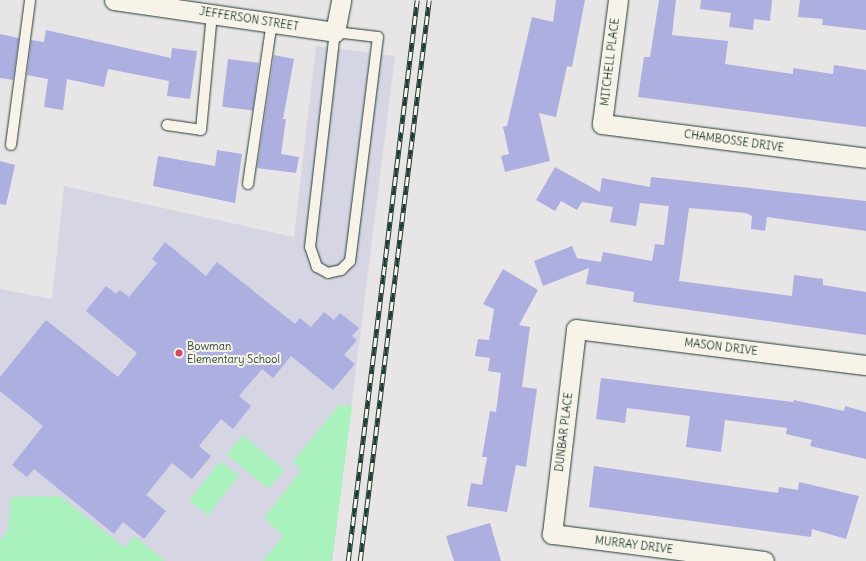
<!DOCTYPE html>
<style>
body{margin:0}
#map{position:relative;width:866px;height:561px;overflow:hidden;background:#e8e5e6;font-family:Delius,sans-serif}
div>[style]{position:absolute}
.built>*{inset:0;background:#d6d5e4}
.green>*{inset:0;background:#a9f1bd;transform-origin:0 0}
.building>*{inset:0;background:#acafe0;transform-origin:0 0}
.roads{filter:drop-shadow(0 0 1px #1f3d34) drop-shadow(0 0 1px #1f3d34)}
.service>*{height:10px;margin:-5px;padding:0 5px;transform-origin:5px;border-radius:5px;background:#f7f3e8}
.minor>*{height:19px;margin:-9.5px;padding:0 9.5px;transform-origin:9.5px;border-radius:9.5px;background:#f7f3e8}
.rail>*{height:4.5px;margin-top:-2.25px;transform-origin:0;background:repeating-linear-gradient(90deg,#f7f3e8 0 9px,#1f3d34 0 18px);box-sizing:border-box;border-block:1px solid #1f3d34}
.dots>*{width:11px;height:11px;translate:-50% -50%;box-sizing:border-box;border:2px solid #f7f3e8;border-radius:50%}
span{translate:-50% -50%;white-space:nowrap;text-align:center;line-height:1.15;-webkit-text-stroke:4px #f7f3e8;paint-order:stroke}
.street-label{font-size:11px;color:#1f3d34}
.poi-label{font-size:11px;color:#1f3d34}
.left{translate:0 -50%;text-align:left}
</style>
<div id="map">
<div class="built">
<div style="clip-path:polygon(316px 46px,395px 56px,332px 561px,0 561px,0 289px,52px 299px,64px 186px,294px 237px)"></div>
</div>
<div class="green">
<div style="clip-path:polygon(339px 405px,352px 406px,332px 561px,263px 561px,283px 536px,264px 518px,301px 470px,293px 461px)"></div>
<div style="left:243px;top:435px;width:54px;height:25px;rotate:40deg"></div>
<div style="left:220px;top:461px;width:24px;height:50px;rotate:38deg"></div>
<div style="clip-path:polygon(60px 496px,125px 548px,134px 536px,165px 561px,0 561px,0 540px,8px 530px,11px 497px)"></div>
</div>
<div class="building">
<div style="clip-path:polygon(556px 0,585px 0,572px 67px,567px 66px,556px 117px,539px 113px,550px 161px,505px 172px,501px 156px,509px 154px,503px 127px,507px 126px,532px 17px,553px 22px)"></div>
<div style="clip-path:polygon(659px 0,676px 0,672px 35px,728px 41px,725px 64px,793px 74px,793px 68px,833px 74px,834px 65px,866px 70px,866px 127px,638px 97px,644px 57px,650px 57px)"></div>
<div style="clip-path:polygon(701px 0,772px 0,770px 21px,754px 19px,753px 30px,729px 27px,731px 13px,700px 9px)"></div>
<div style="clip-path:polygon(800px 0,866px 0,866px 30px,822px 25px,823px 19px,798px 17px)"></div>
<div style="clip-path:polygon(46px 30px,171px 58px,172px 48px,197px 51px,190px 99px,167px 96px,169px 81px,108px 69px,104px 87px,67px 79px,63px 110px,44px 107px,48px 79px,27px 75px,31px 40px,44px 42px)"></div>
<div style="clip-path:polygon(0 34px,19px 38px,13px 80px,0 78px)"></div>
<div style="clip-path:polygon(274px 55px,294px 59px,283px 119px,286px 119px,281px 154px,299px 157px,296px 173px,257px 168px)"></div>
<div style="left:228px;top:59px;width:31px;height:48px;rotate:7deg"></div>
<div style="clip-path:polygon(217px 150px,242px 154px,235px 203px,153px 186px,158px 156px,215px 166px)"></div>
<div style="clip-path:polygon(0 161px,15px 165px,6px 205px,0 204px)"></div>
<div style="clip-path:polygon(555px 167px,600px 192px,602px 178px,650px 187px,651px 177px,866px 201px,866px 231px,767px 217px,765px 231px,751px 229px,752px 216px,746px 213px,689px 208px,679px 281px,792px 296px,794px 275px,823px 279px,823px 285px,866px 292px,866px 335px,633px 302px,634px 292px,586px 284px,589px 268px,543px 286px,534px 261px,572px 246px,577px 258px,601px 262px,603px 252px,652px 261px,655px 244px,664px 245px,669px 206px,640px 203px,636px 226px,610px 222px,613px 207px,582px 202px,577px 210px,561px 201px,555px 211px,536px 200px)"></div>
<div style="clip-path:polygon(165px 242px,206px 276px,217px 262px,295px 324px,300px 318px,311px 327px,324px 312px,334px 320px,340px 313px,359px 328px,352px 336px,357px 340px,344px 355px,355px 364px,333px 390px,291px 356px,273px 378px,262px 369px,239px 396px,251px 406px,233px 429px,221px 419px,199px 446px,211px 456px,192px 479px,172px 463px,146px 495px,166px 511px,144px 539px,123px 522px,114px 534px,34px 469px,27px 477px,12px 465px,43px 426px,0 391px,0 377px,46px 320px,118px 377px,137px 353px,86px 311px,106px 286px,116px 294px,120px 290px,129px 297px,157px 263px,152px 259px)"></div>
<div style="clip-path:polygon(503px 269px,538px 290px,519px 325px,530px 327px,522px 387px,537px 389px,526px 467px,516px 465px,507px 512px,467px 506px,471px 483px,482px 485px,487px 457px,482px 457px,490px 411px,496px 412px,501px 373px,488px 371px,490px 358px,475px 356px,478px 339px,489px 340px,494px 309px,483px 304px)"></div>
<div style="clip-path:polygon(601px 378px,793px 402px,794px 400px,844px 411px,845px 406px,866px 412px,866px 459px,810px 446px,812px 440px,786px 434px,787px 428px,733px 421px,725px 420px,721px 452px,686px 447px,690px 416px,627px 408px,625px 423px,596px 419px)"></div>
<div style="clip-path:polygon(594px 466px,778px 493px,779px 487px,798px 490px,799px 482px,859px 496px,846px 539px,812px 529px,811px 537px,589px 507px)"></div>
<div style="clip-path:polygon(490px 523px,501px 561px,454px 561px,446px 536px)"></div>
</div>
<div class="roads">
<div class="service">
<div style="left:335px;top:32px;width:43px;rotate:6.6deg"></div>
<div style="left:378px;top:37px;width:226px;rotate:97.1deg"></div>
<div style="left:350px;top:261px;width:13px;rotate:135deg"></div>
<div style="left:341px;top:270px;width:13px;rotate:167deg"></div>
<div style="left:328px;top:273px;width:13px;rotate:-151deg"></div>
<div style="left:317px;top:267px;width:21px;rotate:-109deg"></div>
<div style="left:310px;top:247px;width:216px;rotate:-83.4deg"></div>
<div style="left:167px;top:125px;width:34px;rotate:8deg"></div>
<div style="left:201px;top:130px;width:118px;rotate:-84.6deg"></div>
<div style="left:11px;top:145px;width:146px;rotate:-82.5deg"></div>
<div style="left:248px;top:184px;width:164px;rotate:-81.6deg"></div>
</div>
<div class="minor">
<div style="left:114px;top:0;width:223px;rotate:8.2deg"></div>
<div style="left:335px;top:32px;width:33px;rotate:-79deg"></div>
<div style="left:618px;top:0;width:125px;rotate:97.4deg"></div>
<div style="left:602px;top:124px;width:266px;rotate:7.3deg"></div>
<div style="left:764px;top:561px;width:214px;rotate:-172.7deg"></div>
<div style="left:552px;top:534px;width:206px;rotate:-83.3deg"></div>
<div style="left:576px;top:329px;width:292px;rotate:7.1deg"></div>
</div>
</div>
<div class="rail">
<div style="left:348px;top:561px;width:565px;rotate:-82.99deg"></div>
<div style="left:360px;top:561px;width:565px;rotate:-82.99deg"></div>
</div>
<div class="dots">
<div style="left:179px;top:353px;background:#d1495b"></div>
</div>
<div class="street-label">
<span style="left:249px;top:19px;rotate:9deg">JEFFERSON STREET</span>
<span style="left:610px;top:62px;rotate:-83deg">MITCHELL PLACE</span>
<span style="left:734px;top:141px;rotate:8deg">CHAMBOSSE DRIVE</span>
<span style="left:721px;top:347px;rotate:7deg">MASON DRIVE</span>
<span style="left:564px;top:432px;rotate:-83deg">DUNBAR PLACE</span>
<span style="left:634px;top:545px;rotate:7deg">MURRAY DRIVE</span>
</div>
<div class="poi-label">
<span class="left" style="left:187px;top:353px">Bowman<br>Elementary School</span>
</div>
</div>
